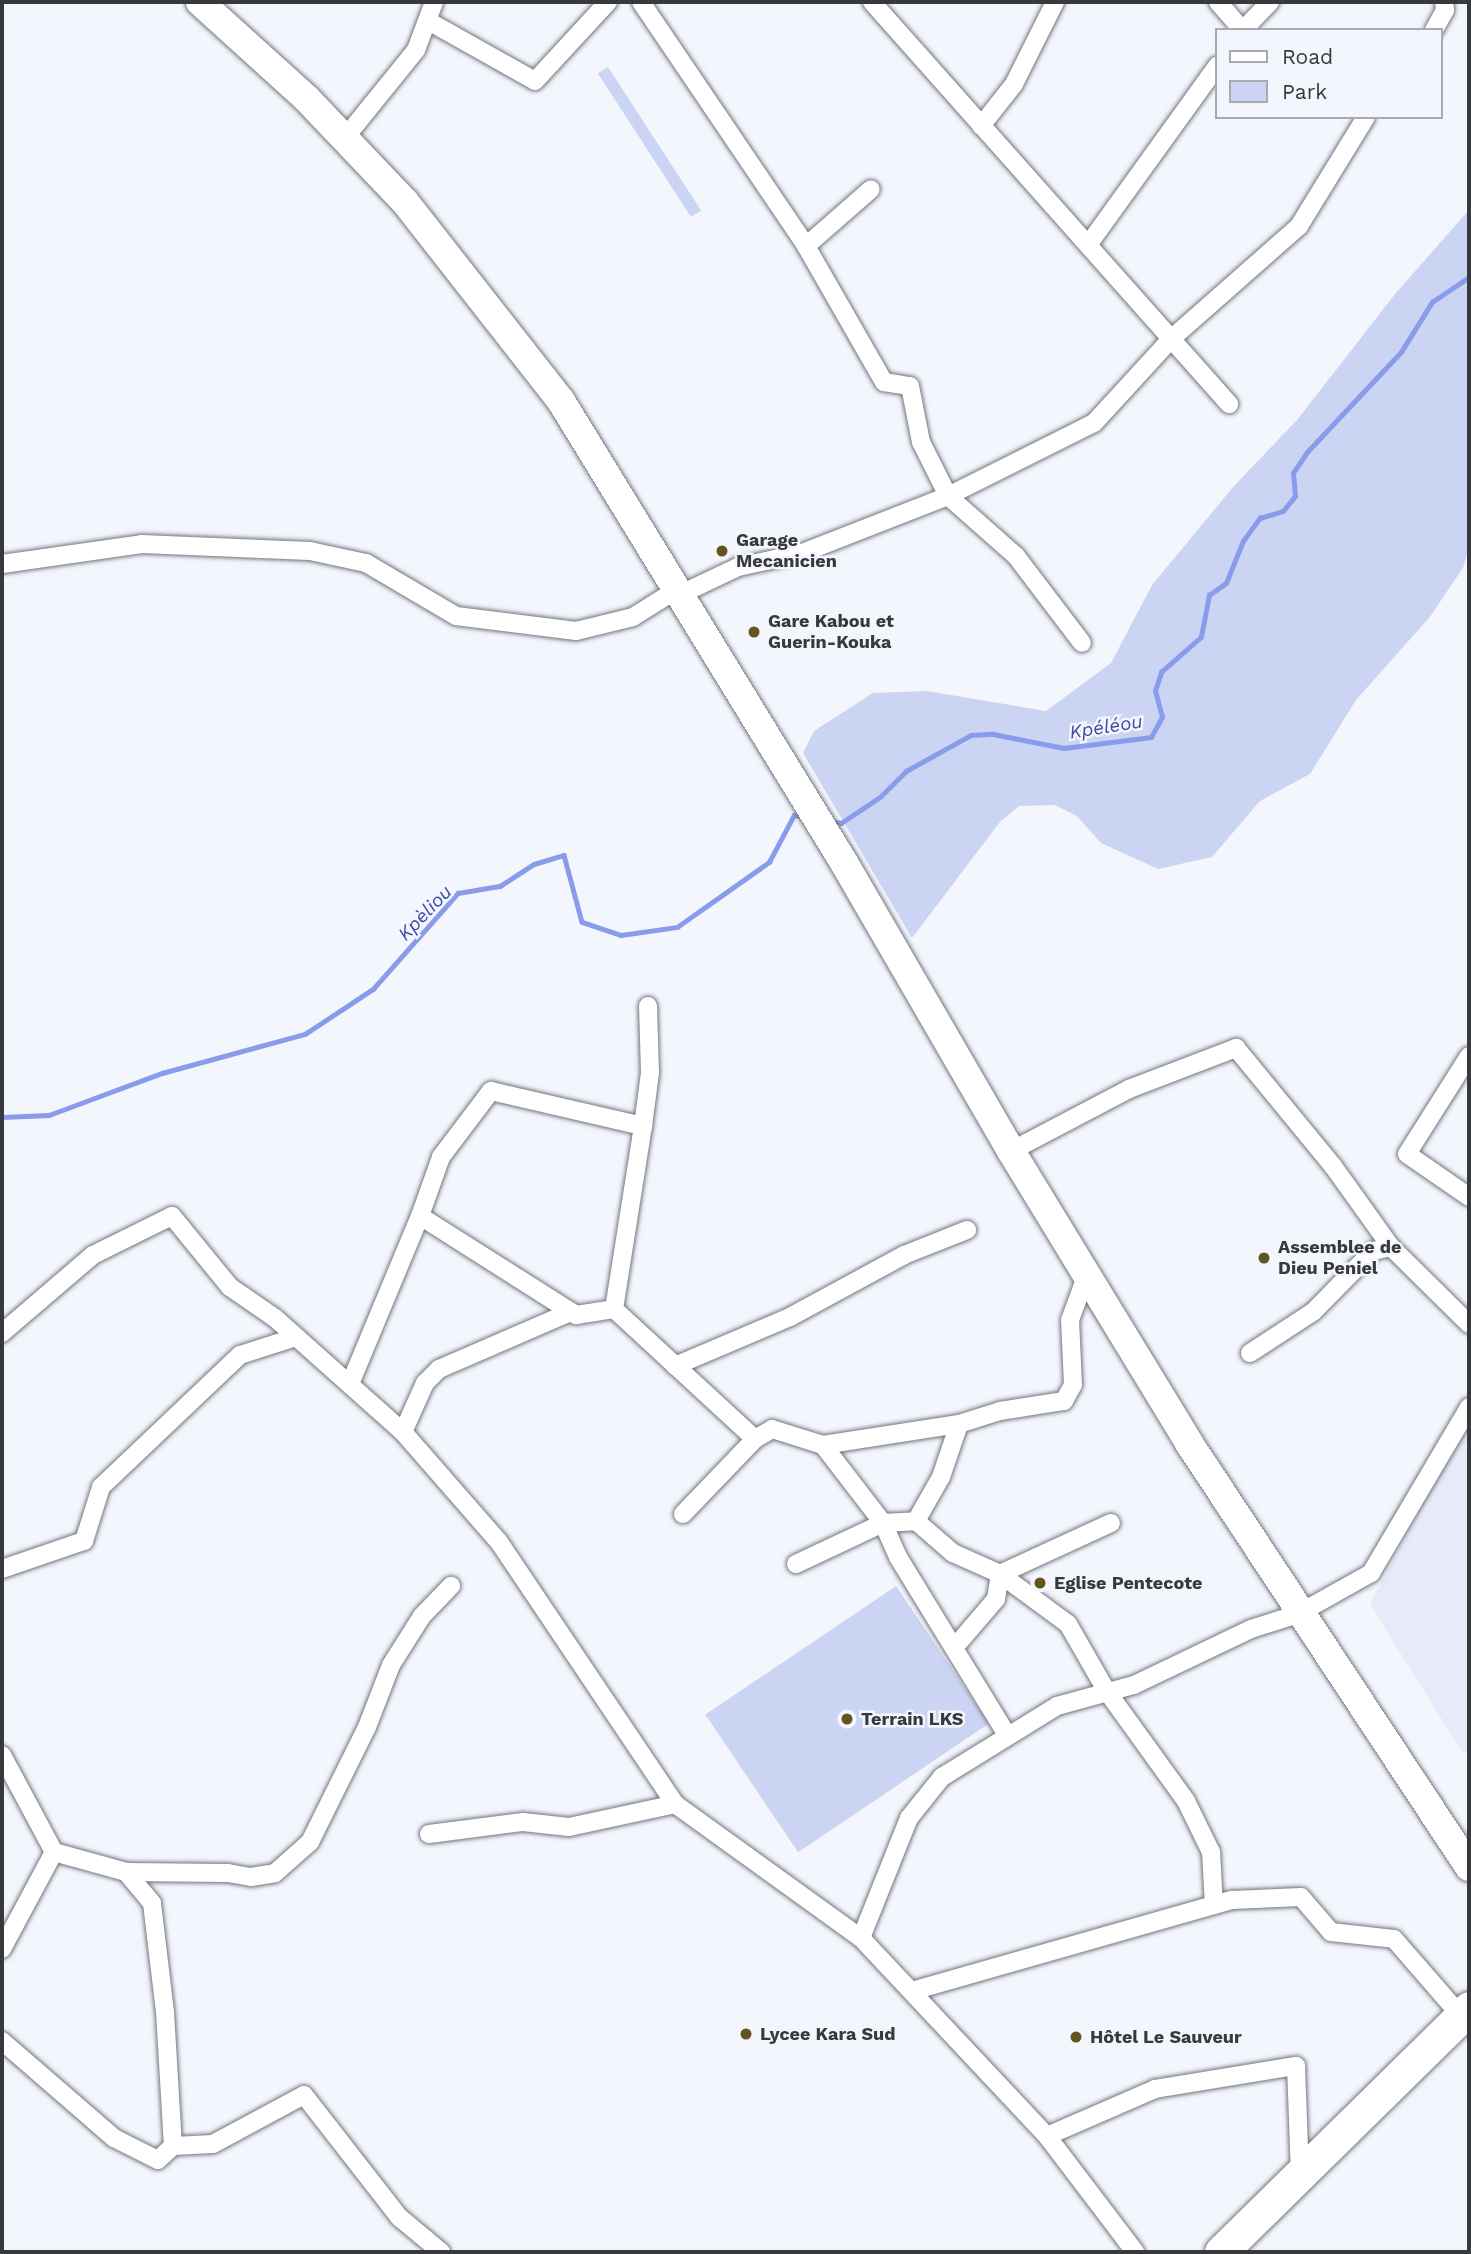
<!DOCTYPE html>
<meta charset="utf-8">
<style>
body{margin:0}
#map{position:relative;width:1471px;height:2254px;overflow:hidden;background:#f4f6fd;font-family:"Work Sans",sans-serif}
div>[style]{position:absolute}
.built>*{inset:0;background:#e6eaf9}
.green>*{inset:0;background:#ccd4f3;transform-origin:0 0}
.stream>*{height:4.5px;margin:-2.25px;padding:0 2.25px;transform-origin:2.25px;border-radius:2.25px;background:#899cec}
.roads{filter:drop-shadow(0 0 2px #73757f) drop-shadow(0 0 2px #73757f)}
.street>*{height:18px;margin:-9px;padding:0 9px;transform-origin:9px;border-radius:9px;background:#fff}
.primary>*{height:28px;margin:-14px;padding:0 14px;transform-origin:14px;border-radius:14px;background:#fff}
.highway>*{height:33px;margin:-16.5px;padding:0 16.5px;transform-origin:16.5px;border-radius:16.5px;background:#fff}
.dots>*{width:19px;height:19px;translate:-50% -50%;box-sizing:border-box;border:4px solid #f4f6fd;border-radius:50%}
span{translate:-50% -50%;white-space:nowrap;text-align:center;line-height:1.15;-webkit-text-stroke:5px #f4f6fd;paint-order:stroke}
.poi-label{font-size:18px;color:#38393e;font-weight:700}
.left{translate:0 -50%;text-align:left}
.water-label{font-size:19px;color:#3d4aa7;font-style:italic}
.frame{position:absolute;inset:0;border:4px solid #38393e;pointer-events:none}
.legend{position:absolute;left:1215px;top:28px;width:228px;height:91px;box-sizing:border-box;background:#f4f6fd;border:2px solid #a9aab1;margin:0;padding:9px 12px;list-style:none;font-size:21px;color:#38393e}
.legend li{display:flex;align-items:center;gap:14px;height:35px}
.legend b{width:35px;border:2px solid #a9aab1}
</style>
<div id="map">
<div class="built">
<div style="clip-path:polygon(1469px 1418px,1469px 1752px,1462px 1752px,1370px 1604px)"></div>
</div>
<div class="green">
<div style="left:608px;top:67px;width:171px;height:12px;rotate:57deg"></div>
<div style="clip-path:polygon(1469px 210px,1469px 548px,1463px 568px,1429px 618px,1356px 700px,1310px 774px,1260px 801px,1212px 857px,1158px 869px,1101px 843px,1077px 816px,1055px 805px,1019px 806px,1000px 822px,912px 938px,803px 753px,814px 731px,873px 693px,927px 691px,1046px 711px,1111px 663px,1152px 585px,1234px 486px,1297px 420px,1395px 294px)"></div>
<div style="left:896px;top:1586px;width:166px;height:230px;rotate:56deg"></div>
</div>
<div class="stream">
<div style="left:830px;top:821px;width:11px;rotate:10deg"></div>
<div style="left:841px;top:823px;width:47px;rotate:-33.7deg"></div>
<div style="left:880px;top:797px;width:37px;rotate:-45deg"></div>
<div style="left:906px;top:771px;width:74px;rotate:-29deg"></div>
<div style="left:971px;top:735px;width:22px;rotate:-3deg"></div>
<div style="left:993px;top:734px;width:72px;rotate:11.2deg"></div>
<div style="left:1064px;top:748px;width:88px;rotate:-7.2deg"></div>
<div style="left:1151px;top:737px;width:23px;rotate:-61deg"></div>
<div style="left:1162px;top:717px;width:27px;rotate:-105deg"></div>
<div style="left:1155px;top:691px;width:20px;rotate:-72deg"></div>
<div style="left:1161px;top:672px;width:53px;rotate:-41.2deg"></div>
<div style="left:1201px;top:637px;width:43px;rotate:-79.2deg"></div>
<div style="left:1209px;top:595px;width:21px;rotate:-35deg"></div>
<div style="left:1226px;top:583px;width:45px;rotate:-68deg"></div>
<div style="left:1243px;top:541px;width:29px;rotate:-54deg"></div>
<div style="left:1260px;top:518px;width:24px;rotate:-17deg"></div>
<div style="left:1283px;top:511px;width:19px;rotate:-51deg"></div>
<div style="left:1295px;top:496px;width:23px;rotate:-95deg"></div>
<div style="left:1293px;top:473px;width:25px;rotate:-56deg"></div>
<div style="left:1307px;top:452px;width:137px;rotate:-46.8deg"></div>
<div style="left:1401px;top:352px;width:59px;rotate:-58.2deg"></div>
<div style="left:1432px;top:302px;width:45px;rotate:-34deg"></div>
<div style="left:2px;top:1117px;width:47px;rotate:-2.4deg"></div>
<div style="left:49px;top:1115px;width:121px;rotate:-20.4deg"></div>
<div style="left:162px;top:1073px;width:148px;rotate:-15.3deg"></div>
<div style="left:305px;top:1034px;width:82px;rotate:-33.5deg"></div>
<div style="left:373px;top:989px;width:128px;rotate:-48.5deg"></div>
<div style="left:458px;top:893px;width:43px;rotate:-9.5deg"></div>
<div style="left:500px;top:886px;width:40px;rotate:-32.9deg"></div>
<div style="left:534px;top:864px;width:31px;rotate:-17deg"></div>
<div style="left:564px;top:855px;width:69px;rotate:75deg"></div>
<div style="left:582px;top:922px;width:41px;rotate:18.4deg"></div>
<div style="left:621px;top:935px;width:57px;rotate:-8.1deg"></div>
<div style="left:677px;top:927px;width:113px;rotate:-35.2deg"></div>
<div style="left:769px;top:862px;width:53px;rotate:-62deg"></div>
<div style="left:794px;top:815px;width:10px;rotate:11deg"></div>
</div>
<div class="roads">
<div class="street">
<div style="left:641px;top:2px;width:295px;rotate:55.9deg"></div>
<div style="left:806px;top:246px;width:157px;rotate:60.2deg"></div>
<div style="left:884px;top:382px;width:26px;rotate:9deg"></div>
<div style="left:910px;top:386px;width:57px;rotate:78.9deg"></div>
<div style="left:921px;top:442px;width:60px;rotate:63.4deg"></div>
<div style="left:948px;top:496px;width:91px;rotate:41.4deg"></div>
<div style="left:1016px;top:556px;width:109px;rotate:52.8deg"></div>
<div style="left:872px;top:2px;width:538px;rotate:48.39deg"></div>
<div style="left:1218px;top:2px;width:37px;rotate:49deg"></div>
<div style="left:430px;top:22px;width:120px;rotate:29.3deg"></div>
<div style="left:535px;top:81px;width:108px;rotate:-47.3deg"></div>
<div style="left:1243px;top:30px;width:39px;rotate:-46deg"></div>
<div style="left:1434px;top:30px;width:23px;rotate:-61deg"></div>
<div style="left:1445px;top:10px;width:8px;rotate:-97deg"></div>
<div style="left:981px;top:126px;width:53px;rotate:-51.8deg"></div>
<div style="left:1014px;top:84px;width:92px;rotate:-63.4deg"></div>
<div style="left:344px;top:139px;width:114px;rotate:-51deg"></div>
<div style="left:416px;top:50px;width:51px;rotate:-69.4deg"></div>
<div style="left:1088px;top:245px;width:221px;rotate:-54.2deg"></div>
<div style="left:806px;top:246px;width:86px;rotate:-41.2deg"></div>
<div style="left:2px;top:564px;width:141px;rotate:-8.1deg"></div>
<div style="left:142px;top:544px;width:168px;rotate:2.4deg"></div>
<div style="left:310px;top:551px;width:57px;rotate:12.1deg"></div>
<div style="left:366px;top:563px;width:104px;rotate:30.5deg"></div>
<div style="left:456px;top:616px;width:121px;rotate:7.1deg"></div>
<div style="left:576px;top:631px;width:59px;rotate:-13.8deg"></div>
<div style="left:633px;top:617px;width:51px;rotate:-32.1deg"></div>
<div style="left:679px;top:595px;width:65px;rotate:-25.4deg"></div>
<div style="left:738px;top:567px;width:66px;rotate:-12.3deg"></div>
<div style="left:802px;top:553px;width:157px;rotate:-21.3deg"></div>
<div style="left:948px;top:496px;width:163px;rotate:-26.6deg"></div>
<div style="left:1094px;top:423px;width:114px;rotate:-47.5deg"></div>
<div style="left:1171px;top:339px;width:171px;rotate:-41.4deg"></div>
<div style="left:1299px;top:226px;width:128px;rotate:-58.4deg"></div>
<div style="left:1469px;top:1056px;width:116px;rotate:122.3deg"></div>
<div style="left:1407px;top:1154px;width:75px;rotate:34.7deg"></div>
<div style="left:643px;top:1126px;width:53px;rotate:-82.5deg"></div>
<div style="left:650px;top:1073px;width:67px;rotate:-91.7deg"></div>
<div style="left:1011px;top:1151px;width:133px;rotate:-27.7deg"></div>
<div style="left:1129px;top:1089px;width:115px;rotate:-21deg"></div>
<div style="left:1236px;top:1048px;width:153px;rotate:50.6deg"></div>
<div style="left:1333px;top:1166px;width:100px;rotate:54.4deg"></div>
<div style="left:1391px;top:1247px;width:110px;rotate:44.6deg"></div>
<div style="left:420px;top:1216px;width:63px;rotate:-70.4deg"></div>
<div style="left:441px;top:1157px;width:83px;rotate:-52.9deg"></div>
<div style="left:491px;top:1091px;width:156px;rotate:13deg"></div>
<div style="left:643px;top:1126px;width:185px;rotate:99deg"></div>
<div style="left:2px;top:1333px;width:120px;rotate:-40.6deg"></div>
<div style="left:93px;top:1255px;width:88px;rotate:-26.3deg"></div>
<div style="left:172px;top:1216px;width:92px;rotate:50.8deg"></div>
<div style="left:230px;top:1287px;width:55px;rotate:34.6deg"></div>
<div style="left:275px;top:1318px;width:171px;rotate:41.7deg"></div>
<div style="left:403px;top:1432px;width:146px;rotate:48.9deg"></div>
<div style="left:499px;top:1542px;width:316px;rotate:56.1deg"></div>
<div style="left:675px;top:1804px;width:229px;rotate:35.8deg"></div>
<div style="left:861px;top:1938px;width:272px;rotate:46.8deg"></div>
<div style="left:1047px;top:2136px;width:146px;rotate:52.8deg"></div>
<div style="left:1250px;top:1353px;width:75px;rotate:-33.1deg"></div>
<div style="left:1313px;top:1312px;width:86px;rotate:-45.5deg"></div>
<div style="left:1373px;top:1251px;width:18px;rotate:-13deg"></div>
<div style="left:675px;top:1366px;width:125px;rotate:-23.1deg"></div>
<div style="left:790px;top:1317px;width:130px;rotate:-28.5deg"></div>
<div style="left:904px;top:1255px;width:68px;rotate:-21.6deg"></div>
<div style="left:350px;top:1384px;width:182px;rotate:-67.4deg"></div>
<div style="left:420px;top:1216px;width:185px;rotate:32.4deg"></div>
<div style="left:576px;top:1315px;width:38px;rotate:-9deg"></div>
<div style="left:614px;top:1309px;width:192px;rotate:42.7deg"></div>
<div style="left:755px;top:1439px;width:20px;rotate:-30deg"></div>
<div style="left:772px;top:1429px;width:53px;rotate:17.4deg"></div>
<div style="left:823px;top:1445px;width:98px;rotate:52.4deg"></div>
<div style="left:883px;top:1523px;width:37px;rotate:66deg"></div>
<div style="left:898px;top:1557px;width:209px;rotate:58.5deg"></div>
<div style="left:403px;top:1432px;width:54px;rotate:-65.8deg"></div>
<div style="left:425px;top:1383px;width:20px;rotate:-45deg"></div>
<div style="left:439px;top:1369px;width:144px;rotate:-23.4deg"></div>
<div style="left:823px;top:1445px;width:138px;rotate:-8.8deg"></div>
<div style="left:959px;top:1424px;width:43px;rotate:-17.6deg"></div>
<div style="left:1000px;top:1411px;width:65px;rotate:-8.9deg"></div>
<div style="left:1064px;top:1401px;width:18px;rotate:-61deg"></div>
<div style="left:1073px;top:1385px;width:65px;rotate:-92.6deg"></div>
<div style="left:1070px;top:1320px;width:49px;rotate:-69.7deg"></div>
<div style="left:683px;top:1514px;width:104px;rotate:-46.2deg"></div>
<div style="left:916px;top:1521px;width:51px;rotate:-60.4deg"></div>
<div style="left:941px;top:1477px;width:56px;rotate:-71.2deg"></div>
<div style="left:796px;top:1564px;width:96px;rotate:-25.2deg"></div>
<div style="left:883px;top:1523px;width:33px;rotate:-3deg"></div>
<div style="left:916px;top:1521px;width:49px;rotate:40.9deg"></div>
<div style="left:953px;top:1553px;width:51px;rotate:24.1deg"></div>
<div style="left:1000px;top:1574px;width:84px;rotate:36.3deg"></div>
<div style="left:1068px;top:1624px;width:76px;rotate:60.1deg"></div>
<div style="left:1106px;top:1690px;width:137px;rotate:54.2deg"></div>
<div style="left:1186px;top:1801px;width:57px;rotate:63.9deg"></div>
<div style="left:1211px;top:1852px;width:53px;rotate:86.8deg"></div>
<div style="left:2px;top:1569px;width:87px;rotate:-18.9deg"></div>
<div style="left:84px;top:1541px;width:57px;rotate:-72.5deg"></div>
<div style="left:101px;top:1487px;width:192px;rotate:-43.5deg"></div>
<div style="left:240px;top:1355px;width:59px;rotate:-17.8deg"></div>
<div style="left:1000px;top:1574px;width:122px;rotate:-24.7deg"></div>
<div style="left:954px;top:1648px;width:65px;rotate:-49.4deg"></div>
<div style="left:996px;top:1599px;width:25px;rotate:-81deg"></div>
<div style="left:2px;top:1755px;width:110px;rotate:61.8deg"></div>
<div style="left:54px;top:1852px;width:75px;rotate:15.5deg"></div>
<div style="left:126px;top:1872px;width:102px;rotate:0.6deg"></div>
<div style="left:228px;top:1873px;width:23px;rotate:10deg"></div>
<div style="left:251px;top:1877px;width:24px;rotate:-9deg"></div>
<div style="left:275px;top:1873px;width:47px;rotate:-41.5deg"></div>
<div style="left:310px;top:1842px;width:128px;rotate:-63.6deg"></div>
<div style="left:367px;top:1727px;width:66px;rotate:-68.8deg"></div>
<div style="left:391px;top:1665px;width:58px;rotate:-57.7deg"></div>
<div style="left:422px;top:1616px;width:42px;rotate:-46deg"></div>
<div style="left:429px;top:1834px;width:95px;rotate:-7.3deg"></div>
<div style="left:523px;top:1822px;width:46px;rotate:6.2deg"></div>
<div style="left:569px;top:1827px;width:108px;rotate:-12.2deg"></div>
<div style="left:126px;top:1872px;width:40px;rotate:50deg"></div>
<div style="left:152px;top:1903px;width:110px;rotate:83.2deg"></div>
<div style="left:165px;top:2012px;width:134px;rotate:86.6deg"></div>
<div style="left:861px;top:1938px;width:129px;rotate:-68.2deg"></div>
<div style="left:909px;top:1818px;width:53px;rotate:-51.2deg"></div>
<div style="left:942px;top:1777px;width:135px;rotate:-31.7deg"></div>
<div style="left:1057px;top:1706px;width:80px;rotate:-15.3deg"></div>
<div style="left:1134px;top:1685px;width:130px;rotate:-25.6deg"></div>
<div style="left:1251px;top:1629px;width:49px;rotate:-17.7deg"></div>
<div style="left:1298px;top:1614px;width:84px;rotate:-29.3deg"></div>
<div style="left:1371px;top:1573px;width:193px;rotate:-59.4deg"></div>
<div style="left:2px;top:1949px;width:110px;rotate:-61.8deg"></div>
<div style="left:912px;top:1991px;width:333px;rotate:-15.9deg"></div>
<div style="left:1232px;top:1900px;width:69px;rotate:-2.5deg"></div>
<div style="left:1301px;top:1897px;width:46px;rotate:49.4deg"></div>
<div style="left:1331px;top:1932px;width:63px;rotate:6.3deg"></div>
<div style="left:1394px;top:1939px;width:102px;rotate:49deg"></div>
<div style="left:2px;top:2041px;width:148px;rotate:40.9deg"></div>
<div style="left:114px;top:2138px;width:49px;rotate:26.6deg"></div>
<div style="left:158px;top:2160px;width:21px;rotate:-43deg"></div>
<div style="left:173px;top:2146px;width:40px;rotate:-2.9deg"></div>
<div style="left:213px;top:2144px;width:103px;rotate:-28.3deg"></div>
<div style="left:304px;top:2095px;width:155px;rotate:52.1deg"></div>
<div style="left:399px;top:2217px;width:55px;rotate:39.8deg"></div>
<div style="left:1047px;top:2136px;width:118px;rotate:-23.5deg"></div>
<div style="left:1155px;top:2089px;width:143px;rotate:-9.3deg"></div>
<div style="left:1296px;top:2066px;width:108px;rotate:87.9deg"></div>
</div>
<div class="primary">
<div style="left:200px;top:2px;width:144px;rotate:42.2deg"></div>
<div style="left:307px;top:99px;width:142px;rotate:46.4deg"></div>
<div style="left:405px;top:202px;width:253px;rotate:51.9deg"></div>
<div style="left:561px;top:401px;width:540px;rotate:58.49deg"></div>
<div style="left:843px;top:861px;width:335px;rotate:59.9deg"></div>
<div style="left:1011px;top:1151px;width:342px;rotate:58.6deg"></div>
<div style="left:1189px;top:1443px;width:508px;rotate:56.56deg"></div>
</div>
<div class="highway">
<div style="left:1221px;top:2252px;width:348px;rotate:-44.5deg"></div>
</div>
</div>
<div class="dots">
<div style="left:722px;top:551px;background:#635521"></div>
<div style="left:754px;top:632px;background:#635521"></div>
<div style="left:1264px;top:1258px;background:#635521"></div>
<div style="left:1040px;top:1583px;background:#635521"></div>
<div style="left:847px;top:1719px;background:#635521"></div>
<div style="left:746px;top:2034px;background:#635521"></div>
<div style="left:1076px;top:2037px;background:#635521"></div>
</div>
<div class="poi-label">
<span class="left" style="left:736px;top:551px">Garage<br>Mecanicien</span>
<span class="left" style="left:768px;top:632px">Gare Kabou et<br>Guerin-Kouka</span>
<span class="left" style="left:1278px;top:1258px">Assemblee de<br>Dieu Peniel</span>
<span class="left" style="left:1054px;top:1583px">Eglise Pentecote</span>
<span class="left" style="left:861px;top:1719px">Terrain LKS</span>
<span class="left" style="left:760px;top:2034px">Lycee Kara Sud</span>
<span class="left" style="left:1090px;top:2037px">Hôtel Le Sauveur</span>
</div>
<div class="water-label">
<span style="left:1106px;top:727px;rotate:-9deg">Kpéléou</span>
<span style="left:425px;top:913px;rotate:-46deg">Kpèliou</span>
</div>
<div class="frame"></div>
<ul class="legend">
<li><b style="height:9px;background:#fff"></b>Road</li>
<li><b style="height:19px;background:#ccd4f3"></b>Park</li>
</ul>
</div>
